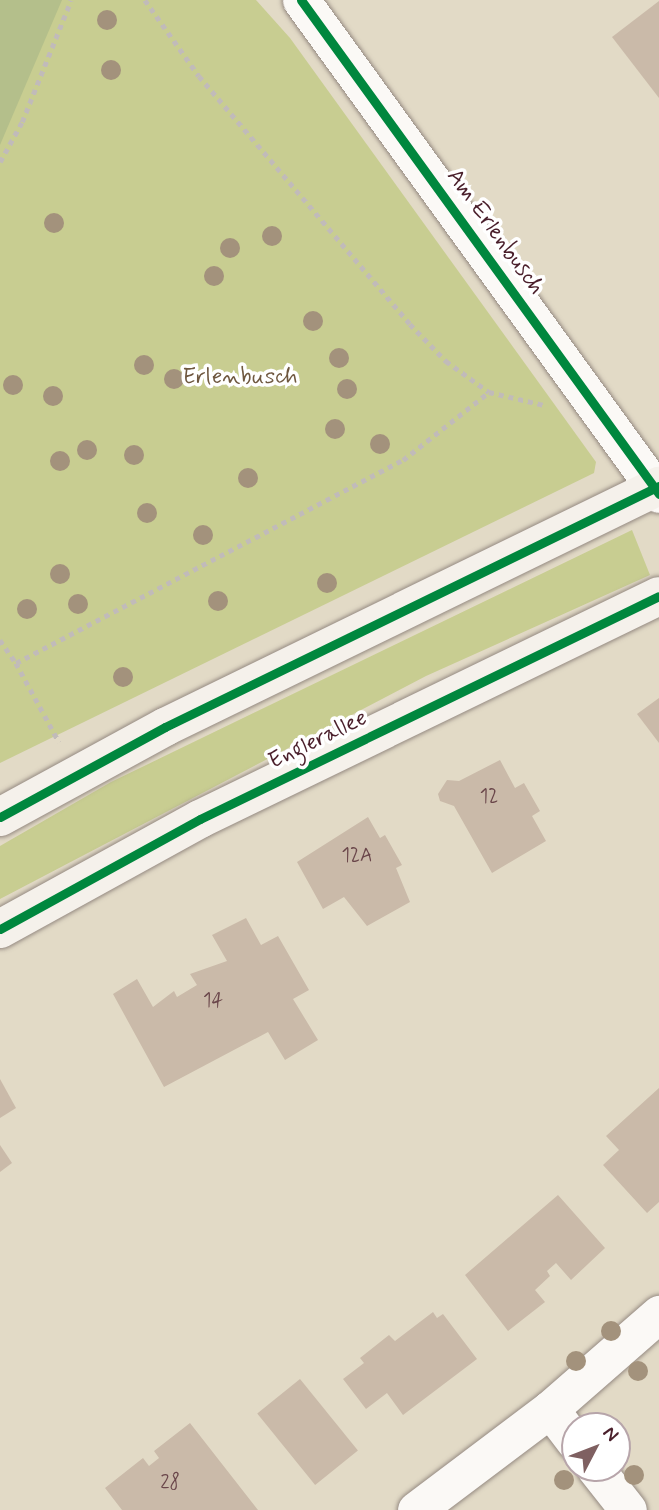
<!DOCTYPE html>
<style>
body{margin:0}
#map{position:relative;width:659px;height:1510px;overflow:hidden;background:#e2dac6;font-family:Mynerve,sans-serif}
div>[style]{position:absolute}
.green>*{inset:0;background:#c8cd91}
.forest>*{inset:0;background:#b4bf8b}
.building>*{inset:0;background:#cabaa9;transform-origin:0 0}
.path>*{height:4.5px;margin-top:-2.25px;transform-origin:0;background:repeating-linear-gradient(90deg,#c1bbb9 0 5px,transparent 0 10px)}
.roads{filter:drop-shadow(0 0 2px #958a82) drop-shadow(0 0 2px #958a82)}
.minor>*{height:37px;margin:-18.5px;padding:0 18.5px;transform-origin:18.5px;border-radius:18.5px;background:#fbf9f6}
.secondary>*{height:38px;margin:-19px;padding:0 19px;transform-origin:19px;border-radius:19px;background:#f5f1eb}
.cycleway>*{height:9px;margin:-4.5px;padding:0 4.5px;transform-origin:4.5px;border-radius:4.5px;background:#00873e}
.trees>*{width:20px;height:20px;margin:-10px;border-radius:50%;background:#a3927c}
span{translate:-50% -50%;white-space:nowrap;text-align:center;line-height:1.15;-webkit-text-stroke:7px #fff;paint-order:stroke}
.number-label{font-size:19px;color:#6a464a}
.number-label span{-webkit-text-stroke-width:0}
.street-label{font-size:23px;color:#4a1f2b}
.park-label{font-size:23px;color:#6f5840}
.north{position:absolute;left:561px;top:1412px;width:70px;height:70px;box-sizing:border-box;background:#fff;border:2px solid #b7a5aa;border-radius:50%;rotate:48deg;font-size:19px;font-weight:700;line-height:28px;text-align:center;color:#4a1f2b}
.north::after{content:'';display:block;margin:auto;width:24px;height:32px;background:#7f6061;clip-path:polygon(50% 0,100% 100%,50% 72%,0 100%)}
</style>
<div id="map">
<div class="green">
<div style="clip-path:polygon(0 0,256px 0,290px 38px,596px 462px,594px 473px,0 763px)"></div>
<div style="clip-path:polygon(632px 530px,650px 575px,426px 676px,0 899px,0 846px,111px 782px)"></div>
</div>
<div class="forest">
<div style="clip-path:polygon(0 0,62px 0,0 145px)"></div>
</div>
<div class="building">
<div style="clip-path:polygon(659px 1px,659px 98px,612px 37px)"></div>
<div style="clip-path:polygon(659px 698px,659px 743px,637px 714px)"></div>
<div style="clip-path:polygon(500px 760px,515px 788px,524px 783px,540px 811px,532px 816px,546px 841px,492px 873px,454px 806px,440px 801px,438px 794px,447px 780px,459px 781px)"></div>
<div style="clip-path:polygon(368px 817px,380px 838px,385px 835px,402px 865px,396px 868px,410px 902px,367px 926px,344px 897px,323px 909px,297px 862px)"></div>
<div style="clip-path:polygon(246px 918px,261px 945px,278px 936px,309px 990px,293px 999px,318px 1040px,285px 1060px,268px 1032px,164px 1087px,113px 994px,137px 979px,153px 1007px,174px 991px,177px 997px,197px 985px,190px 974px,227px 961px,212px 935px)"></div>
<div style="clip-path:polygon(0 1079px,16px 1108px,0 1118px)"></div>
<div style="clip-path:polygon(659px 1088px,659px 1202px,647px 1213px,603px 1165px,619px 1150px,606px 1136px)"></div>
<div style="clip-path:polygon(0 1145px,12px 1163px,0 1172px)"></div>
<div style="clip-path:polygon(558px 1195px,605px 1248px,571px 1280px,556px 1263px,547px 1271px,550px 1276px,535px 1290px,545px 1302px,508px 1331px,465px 1275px)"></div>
<div style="clip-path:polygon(433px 1312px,437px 1318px,443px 1314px,477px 1359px,403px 1415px,387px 1393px,366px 1409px,343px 1379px,364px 1363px,360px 1358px,389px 1335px,395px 1341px)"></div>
<div style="left:300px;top:1379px;width:92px;height:55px;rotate:51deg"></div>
<div style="clip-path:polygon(190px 1423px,258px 1510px,122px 1510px,105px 1488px,143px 1458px,149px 1466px,159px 1458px,154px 1451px)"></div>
</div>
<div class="path">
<div style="left:145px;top:0;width:93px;rotate:54.6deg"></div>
<div style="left:199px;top:76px;width:326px;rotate:49.6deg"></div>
<div style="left:410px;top:324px;width:52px;rotate:45.8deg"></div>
<div style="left:446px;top:361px;width:53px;rotate:35.8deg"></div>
<div style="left:489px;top:392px;width:57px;rotate:13.3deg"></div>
<div style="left:0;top:162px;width:46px;rotate:-61.2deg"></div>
<div style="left:22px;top:122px;width:131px;rotate:-68.1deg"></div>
<div style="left:0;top:640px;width:28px;rotate:55deg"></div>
<div style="left:16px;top:663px;width:437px;rotate:-27.7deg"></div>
<div style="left:403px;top:460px;width:110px;rotate:-38.3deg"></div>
<div style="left:16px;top:663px;width:90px;rotate:61.4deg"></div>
</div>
<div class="roads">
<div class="minor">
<div style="left:301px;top:0;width:610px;rotate:54.07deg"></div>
<div style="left:550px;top:1409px;width:41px;rotate:52.9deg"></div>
<div style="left:595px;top:1468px;width:53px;rotate:51.8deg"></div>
<div style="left:416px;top:1510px;width:168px;rotate:-37deg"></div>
<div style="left:550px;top:1409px;width:145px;rotate:-41.1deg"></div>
</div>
<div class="secondary">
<div style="left:0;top:817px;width:188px;rotate:-28.6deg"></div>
<div style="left:165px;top:727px;width:550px;rotate:-26.01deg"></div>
<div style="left:0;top:929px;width:228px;rotate:-28.8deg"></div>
<div style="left:200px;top:819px;width:510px;rotate:-25.91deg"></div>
</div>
</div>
<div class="cycleway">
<div style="left:301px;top:0;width:610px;rotate:54.07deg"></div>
<div style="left:0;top:817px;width:188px;rotate:-28.6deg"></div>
<div style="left:165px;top:727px;width:550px;rotate:-26.01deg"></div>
<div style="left:0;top:929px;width:228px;rotate:-28.8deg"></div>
<div style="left:200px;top:819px;width:510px;rotate:-25.91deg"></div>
</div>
<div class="trees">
<div style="left:107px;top:20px"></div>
<div style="left:111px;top:70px"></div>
<div style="left:54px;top:223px"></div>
<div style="left:272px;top:236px"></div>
<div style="left:230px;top:248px"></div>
<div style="left:214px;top:276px"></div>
<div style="left:313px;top:321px"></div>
<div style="left:339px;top:358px"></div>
<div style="left:144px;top:365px"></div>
<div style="left:174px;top:379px"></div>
<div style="left:13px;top:385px"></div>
<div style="left:347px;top:389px"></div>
<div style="left:53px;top:396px"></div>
<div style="left:335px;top:429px"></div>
<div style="left:380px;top:444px"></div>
<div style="left:87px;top:450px"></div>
<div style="left:134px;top:455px"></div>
<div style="left:60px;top:461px"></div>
<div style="left:248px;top:478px"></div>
<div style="left:147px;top:513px"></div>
<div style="left:203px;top:535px"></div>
<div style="left:60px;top:574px"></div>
<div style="left:327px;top:583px"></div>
<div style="left:218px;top:601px"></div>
<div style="left:78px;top:604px"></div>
<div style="left:27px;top:609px"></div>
<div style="left:123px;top:677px"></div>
<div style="left:611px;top:1331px"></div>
<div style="left:576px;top:1361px"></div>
<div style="left:638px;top:1371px"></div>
<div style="left:634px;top:1475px"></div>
<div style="left:564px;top:1480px"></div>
</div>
<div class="number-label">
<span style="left:489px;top:797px">12</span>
<span style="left:357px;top:856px">12A</span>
<span style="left:213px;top:1001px">14</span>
<span style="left:170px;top:1483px">28</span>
</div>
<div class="street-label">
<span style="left:495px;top:232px;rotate:54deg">Am Erlenbusch</span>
<span style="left:318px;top:740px;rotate:-26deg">Englerallee</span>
</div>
<div class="park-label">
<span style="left:240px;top:377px">Erlenbusch</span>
</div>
<div class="north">N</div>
</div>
